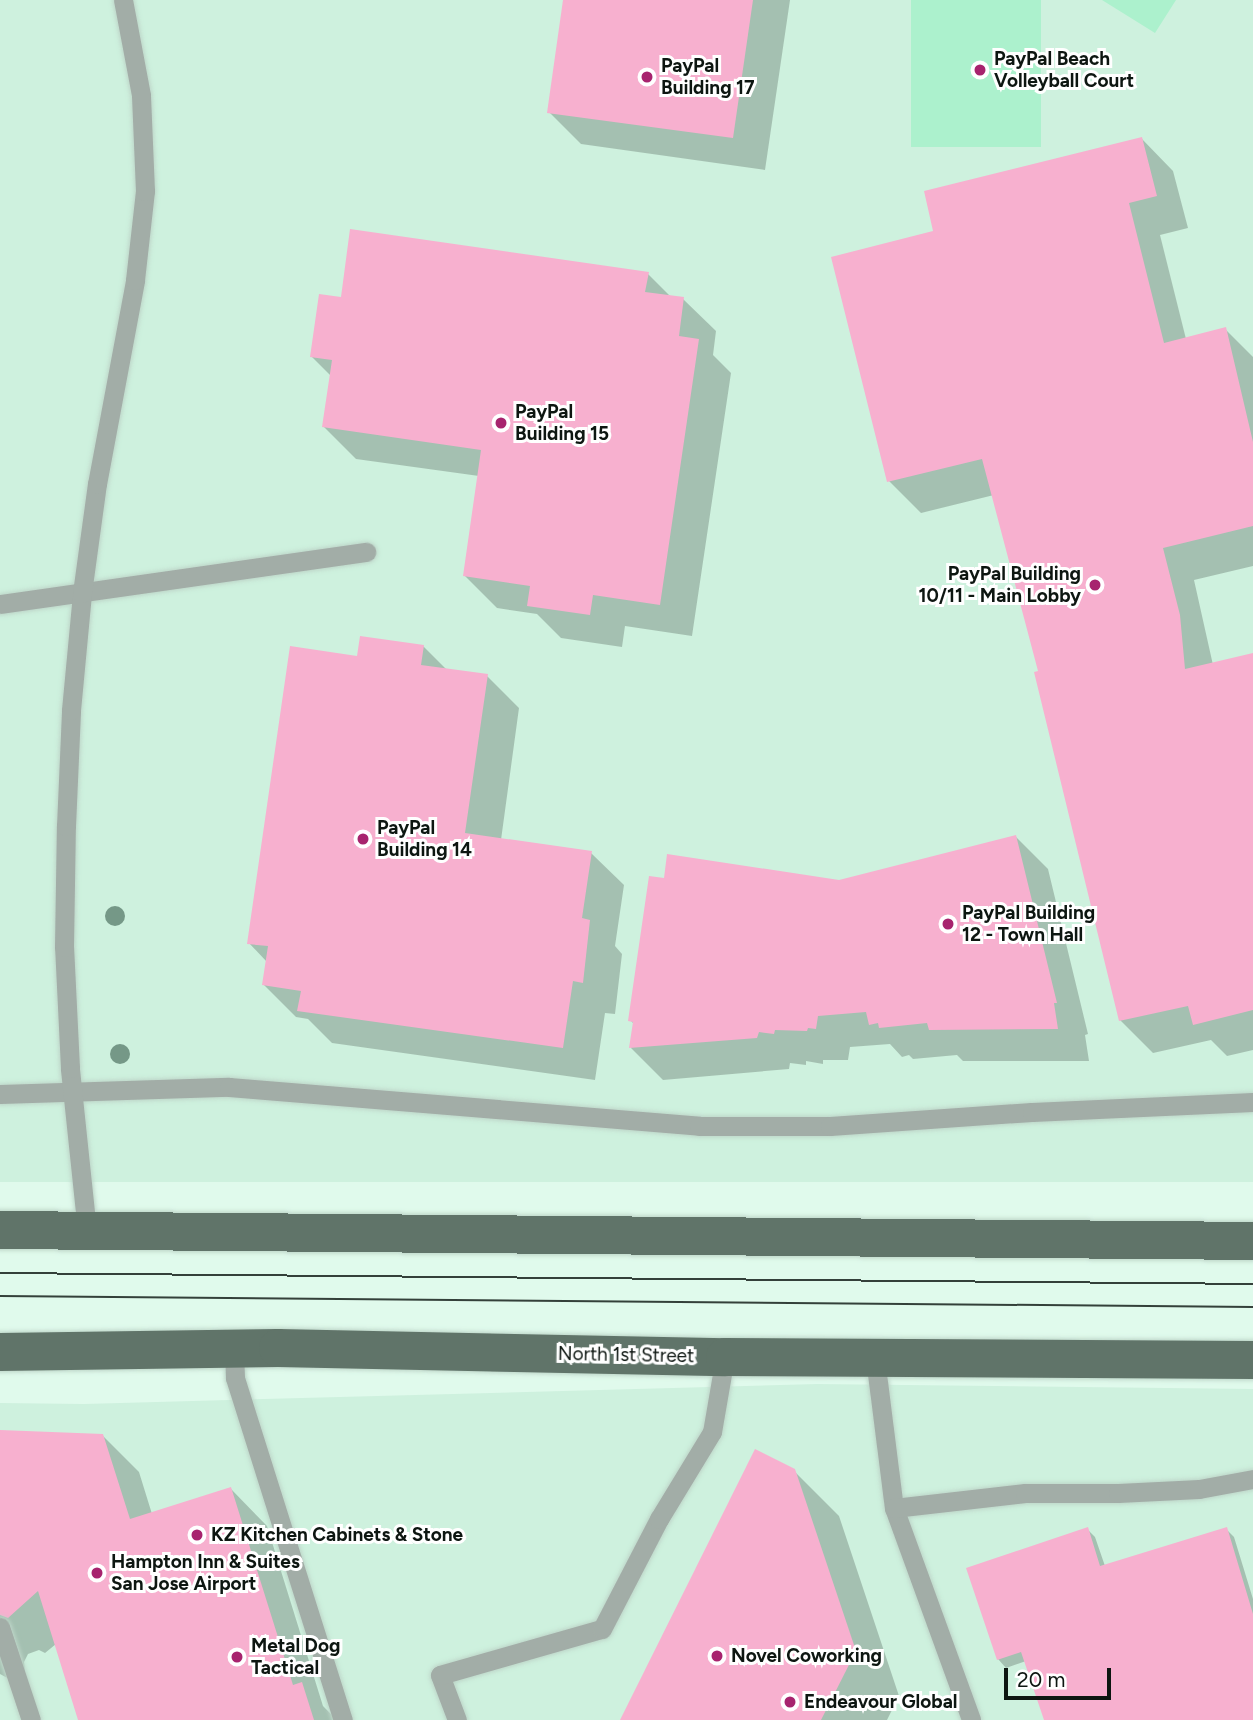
<!DOCTYPE html>
<style>
body{margin:0}
#map{position:relative;width:1253px;height:1720px;overflow:hidden;background:#e0faec;font-family:Figtree,sans-serif}
div>[style]{position:absolute}
.built>*{inset:0;background:#cef1de;transform-origin:0 0}
.green>*{inset:0;background:#acf1cd;transform-origin:0 0}
.shadow>*{inset:0;background:#0003}
.building>*{inset:0;background:#f7b0cf}
.roads{filter:drop-shadow(0 0 2px #bed6c9) drop-shadow(0 0 2px #bed6c9)}
.lane>*{height:19px;margin:-9.5px;padding:0 9.5px;transform-origin:9.5px;border-radius:9.5px;background:#a2ada7}
.primary>*{height:38px;margin:-19px;padding:0 19px;transform-origin:19px;border-radius:19px;background:#607469}
.tram>*{height:2px;margin:-1px;padding:0 1px;transform-origin:1px;border-radius:1px;background:#34403a}
.trees>*{width:20px;height:20px;margin:-10px;border-radius:50%;background:#759887}
.dots>*{width:19px;height:19px;translate:-50% -50%;box-sizing:border-box;border:4px solid #fff;border-radius:50%}
span{translate:-50% -50%;white-space:nowrap;text-align:center;line-height:1.15;-webkit-text-stroke:6px #fff;paint-order:stroke}
.poi-label{font-size:19px;color:#0d1611;font-weight:700}
.left{translate:0 -50%;text-align:left}
.right{translate:-100% -50%;text-align:right}
.street-label{font-size:19px;color:#0d1611}
.scale{position:absolute;left:1004px;top:1668px;width:107px;height:32px;box-sizing:border-box;border:4px solid #0d1611;border-top:0;padding-left:9px;font-size:21px;line-height:24px;white-space:nowrap;color:#0d1611;-webkit-text-stroke:5px #fff;paint-order:stroke}
</style>
<div id="map">
<div class="built">
<div style="left:0;top:0;width:1253px;height:1182px"></div>
<div style="clip-path:polygon(817px 1384px,1253px 1389px,1253px 1720px,0 1720px,0 1403px,84px 1404px)"></div>
</div>
<div class="green">
<div style="left:911px;top:0;width:130px;height:147px"></div>
<div style="clip-path:polygon(1102px 0,1176px 0,1155px 33px)"></div>
</div>
<div class="shadow">
<div style="clip-path:polygon(565px 0,790px 0,765px 170px,581px 144px,549px 112px)"></div>
<div style="clip-path:polygon(1141px 138px,1173px 171px,1188px 228px,1160px 235px,1186px 339px,1225px 329px,1253px 357px,1253px 566px,1194px 580px,1213px 665px,1253px 655px,1253px 1050px,1227px 1056px,1211px 1040px,1153px 1053px,1120px 1020px,1041px 672px,994px 495px,921px 513px,889px 481px,935px 232px)"></div>
<div style="clip-path:polygon(648px 274px,671px 297px,683px 299px,716px 331px,713px 355px,731px 373px,692px 636px,625px 626px,622px 647px,561px 638px,537px 614px,497px 608px,465px 576px,479px 476px,356px 459px,324px 427px,331px 376px,312px 357px,342px 299px)"></div>
<div style="clip-path:polygon(423px 646px,447px 670px,487px 676px,519px 708px,501px 840px,591px 853px,624px 885px,615px 946px,622px 954px,615px 1014px,605px 1013px,595px 1080px,332px 1043px,308px 1019px,296px 1017px,264px 985px,267px 962px,249px 943px,359px 658px)"></div>
<div style="clip-path:polygon(1016px 837px,1048px 869px,1088px 1034px,1085px 1035px,1089px 1061px,963px 1061px,957px 1055px,913px 1059px,909px 1055px,902px 1057px,890px 1044px,850px 1047px,848px 1060px,823px 1060px,823px 1064px,806px 1061px,806px 1065px,790px 1063px,789px 1069px,663px 1080px,631px 1048px,634px 1024px,630px 1020px,839px 881px)"></div>
<div style="clip-path:polygon(0 1431px,102px 1435px,139px 1472px,152px 1514px,231px 1489px,267px 1526px,323px 1706px,337px 1720px,80px 1720px,56px 1644px,45px 1653px,39px 1650px,28px 1654px,24px 1662px,25px 1671px,13px 1681px,0 1674px)"></div>
<div style="clip-path:polygon(794px 1471px,839px 1516px,899px 1696px,887px 1720px,622px 1720px)"></div>
<div style="clip-path:polygon(1087px 1529px,1095px 1537px,1105px 1566px,1226px 1529px,1234px 1537px,1253px 1599px,1253px 1720px,1046px 1720px,1026px 1661px,1006px 1668px,998px 1659px)"></div>
</div>
<div class="building">
<div style="clip-path:polygon(563px 0,753px 0,733px 138px,547px 113px)"></div>
<div style="clip-path:polygon(1142px 137px,1157px 196px,1129px 203px,1164px 343px,1226px 327px,1253px 442px,1253px 526px,1163px 548px,1180px 615px,1185px 669px,1253px 653px,1253px 1010px,1193px 1025px,1188px 1006px,1119px 1021px,1034px 672px,1038px 671px,982px 459px,887px 482px,831px 257px,933px 231px,924px 191px)"></div>
<div style="clip-path:polygon(350px 229px,649px 272px,645px 292px,684px 297px,679px 336px,699px 339px,660px 605px,593px 595px,590px 615px,527px 606px,530px 586px,463px 576px,481px 450px,322px 427px,332px 360px,310px 357px,319px 294px,341px 297px)"></div>
<div style="clip-path:polygon(360px 636px,424px 645px,421px 665px,488px 674px,465px 833px,592px 851px,582px 918px,590px 920px,583px 983px,573px 981px,563px 1048px,297px 1011px,301px 991px,262px 985px,268px 946px,247px 944px,290px 646px,357px 656px)"></div>
<div style="clip-path:polygon(1016px 835px,1057px 1003px,1054px 1003px,1058px 1029px,929px 1030px,927px 1023px,879px 1028px,878px 1023px,869px 1025px,866px 1012px,818px 1016px,816px 1029px,808px 1028px,807px 1031px,775px 1030px,774px 1034px,759px 1032px,757px 1038px,629px 1048px,633px 1022px,628px 1021px,649px 876px,664px 878px,667px 854px,839px 880px)"></div>
<div style="clip-path:polygon(0 1430px,103px 1434px,130px 1519px,231px 1487px,293px 1685px,302px 1682px,314px 1720px,78px 1720px,38px 1591px,8px 1618px,0 1615px)"></div>
<div style="clip-path:polygon(755px 1449px,795px 1469px,856px 1651px,821px 1720px,620px 1720px)"></div>
<div style="clip-path:polygon(1088px 1527px,1100px 1566px,1227px 1527px,1253px 1614px,1253px 1720px,1044px 1720px,1021px 1652px,997px 1660px,966px 1568px)"></div>
</div>
<div class="roads">
<div class="lane">
<div style="left:0;top:604px;width:370px;rotate:-8.1deg"></div>
<div style="left:0;top:1094px;width:229px;rotate:-1.8deg"></div>
<div style="left:229px;top:1087px;width:472px;rotate:4.7deg"></div>
<div style="left:699px;top:1126px;width:131px"></div>
<div style="left:830px;top:1126px;width:202px;rotate:-4deg"></div>
<div style="left:1032px;top:1112px;width:221px;rotate:-2.6deg"></div>
<div style="left:87px;top:1231px;width:164px;rotate:-96deg"></div>
<div style="left:70px;top:1068px;width:121px;rotate:-92.8deg"></div>
<div style="left:64px;top:947px;width:121px;rotate:-89.1deg"></div>
<div style="left:66px;top:826px;width:116px;rotate:-87.5deg"></div>
<div style="left:71px;top:710px;width:118px;rotate:-84.6deg"></div>
<div style="left:82px;top:593px;width:110px;rotate:-82.2deg"></div>
<div style="left:97px;top:484px;width:208px;rotate:-79.4deg"></div>
<div style="left:135px;top:280px;width:90px;rotate:-83.6deg"></div>
<div style="left:145px;top:191px;width:96px;rotate:-92.4deg"></div>
<div style="left:141px;top:95px;width:97px;rotate:-100.7deg"></div>
<div style="left:234px;top:1349px;width:29px;rotate:88deg"></div>
<div style="left:235px;top:1378px;width:359px;rotate:72.5deg"></div>
<div style="left:875px;top:1358px;width:151px;rotate:82.8deg"></div>
<div style="left:894px;top:1508px;width:226px;rotate:70deg"></div>
<div style="left:894px;top:1508px;width:132px;rotate:-6.5deg"></div>
<div style="left:1025px;top:1493px;width:93px"></div>
<div style="left:1118px;top:1493px;width:81px;rotate:-2.8deg"></div>
<div style="left:1199px;top:1489px;width:55px;rotate:-10.5deg"></div>
<div style="left:0;top:1627px;width:98px;rotate:71.6deg"></div>
<div style="left:457px;top:1720px;width:48px;rotate:-110.7deg"></div>
<div style="left:440px;top:1675px;width:168px;rotate:-15.9deg"></div>
<div style="left:602px;top:1629px;width:124px;rotate:-62.6deg"></div>
<div style="left:659px;top:1519px;width:102px;rotate:-58.7deg"></div>
<div style="left:712px;top:1432px;width:76px;rotate:-80.2deg"></div>
</div>
<div class="primary">
<div style="left:0;top:1230px;width:1253px;rotate:0.5deg"></div>
<div style="left:0;top:1352px;width:278px;rotate:-0.8deg"></div>
<div style="left:278px;top:1348px;width:447px;rotate:1.2deg"></div>
<div style="left:725px;top:1357px;width:528px;rotate:0.33deg"></div>
</div>
</div>
<div class="tram">
<div style="left:0;top:1273px;width:1253px;rotate:0.5deg"></div>
<div style="left:0;top:1296px;width:1253px;rotate:0.5deg"></div>
</div>
<div class="trees">
<div style="left:115px;top:916px"></div>
<div style="left:120px;top:1054px"></div>
</div>
<div class="dots">
<div style="left:980px;top:70px;background:#a7236e"></div>
<div style="left:647px;top:77px;background:#a7236e"></div>
<div style="left:501px;top:423px;background:#a7236e"></div>
<div style="left:1095px;top:585px;background:#a7236e"></div>
<div style="left:363px;top:839px;background:#a7236e"></div>
<div style="left:948px;top:924px;background:#a7236e"></div>
<div style="left:197px;top:1535px;background:#a7236e"></div>
<div style="left:97px;top:1573px;background:#a7236e"></div>
<div style="left:717px;top:1656px;background:#a7236e"></div>
<div style="left:237px;top:1657px;background:#a7236e"></div>
<div style="left:790px;top:1702px;background:#a7236e"></div>
</div>
<div class="poi-label">
<span class="left" style="left:994px;top:70px">PayPal Beach<br>Volleyball Court</span>
<span class="left" style="left:661px;top:77px">PayPal<br>Building 17</span>
<span class="left" style="left:515px;top:423px">PayPal<br>Building 15</span>
<span class="right" style="left:1081px;top:585px">PayPal Building<br>10/11 - Main Lobby</span>
<span class="left" style="left:377px;top:839px">PayPal<br>Building 14</span>
<span class="left" style="left:962px;top:924px">PayPal Building<br>12 - Town Hall</span>
<span class="left" style="left:211px;top:1535px">KZ Kitchen Cabinets &amp; Stone</span>
<span class="left" style="left:111px;top:1573px">Hampton Inn &amp; Suites<br>San Jose Airport</span>
<span class="left" style="left:251px;top:1657px">Metal Dog<br>Tactical</span>
<span class="left" style="left:731px;top:1656px">Novel Coworking</span>
<span class="left" style="left:804px;top:1702px">Endeavour Global</span>
</div>
<div class="street-label">
<span style="left:626px;top:1355px;rotate:1deg">North 1st Street</span>
</div>
<div class="scale">20 m</div>
</div>
